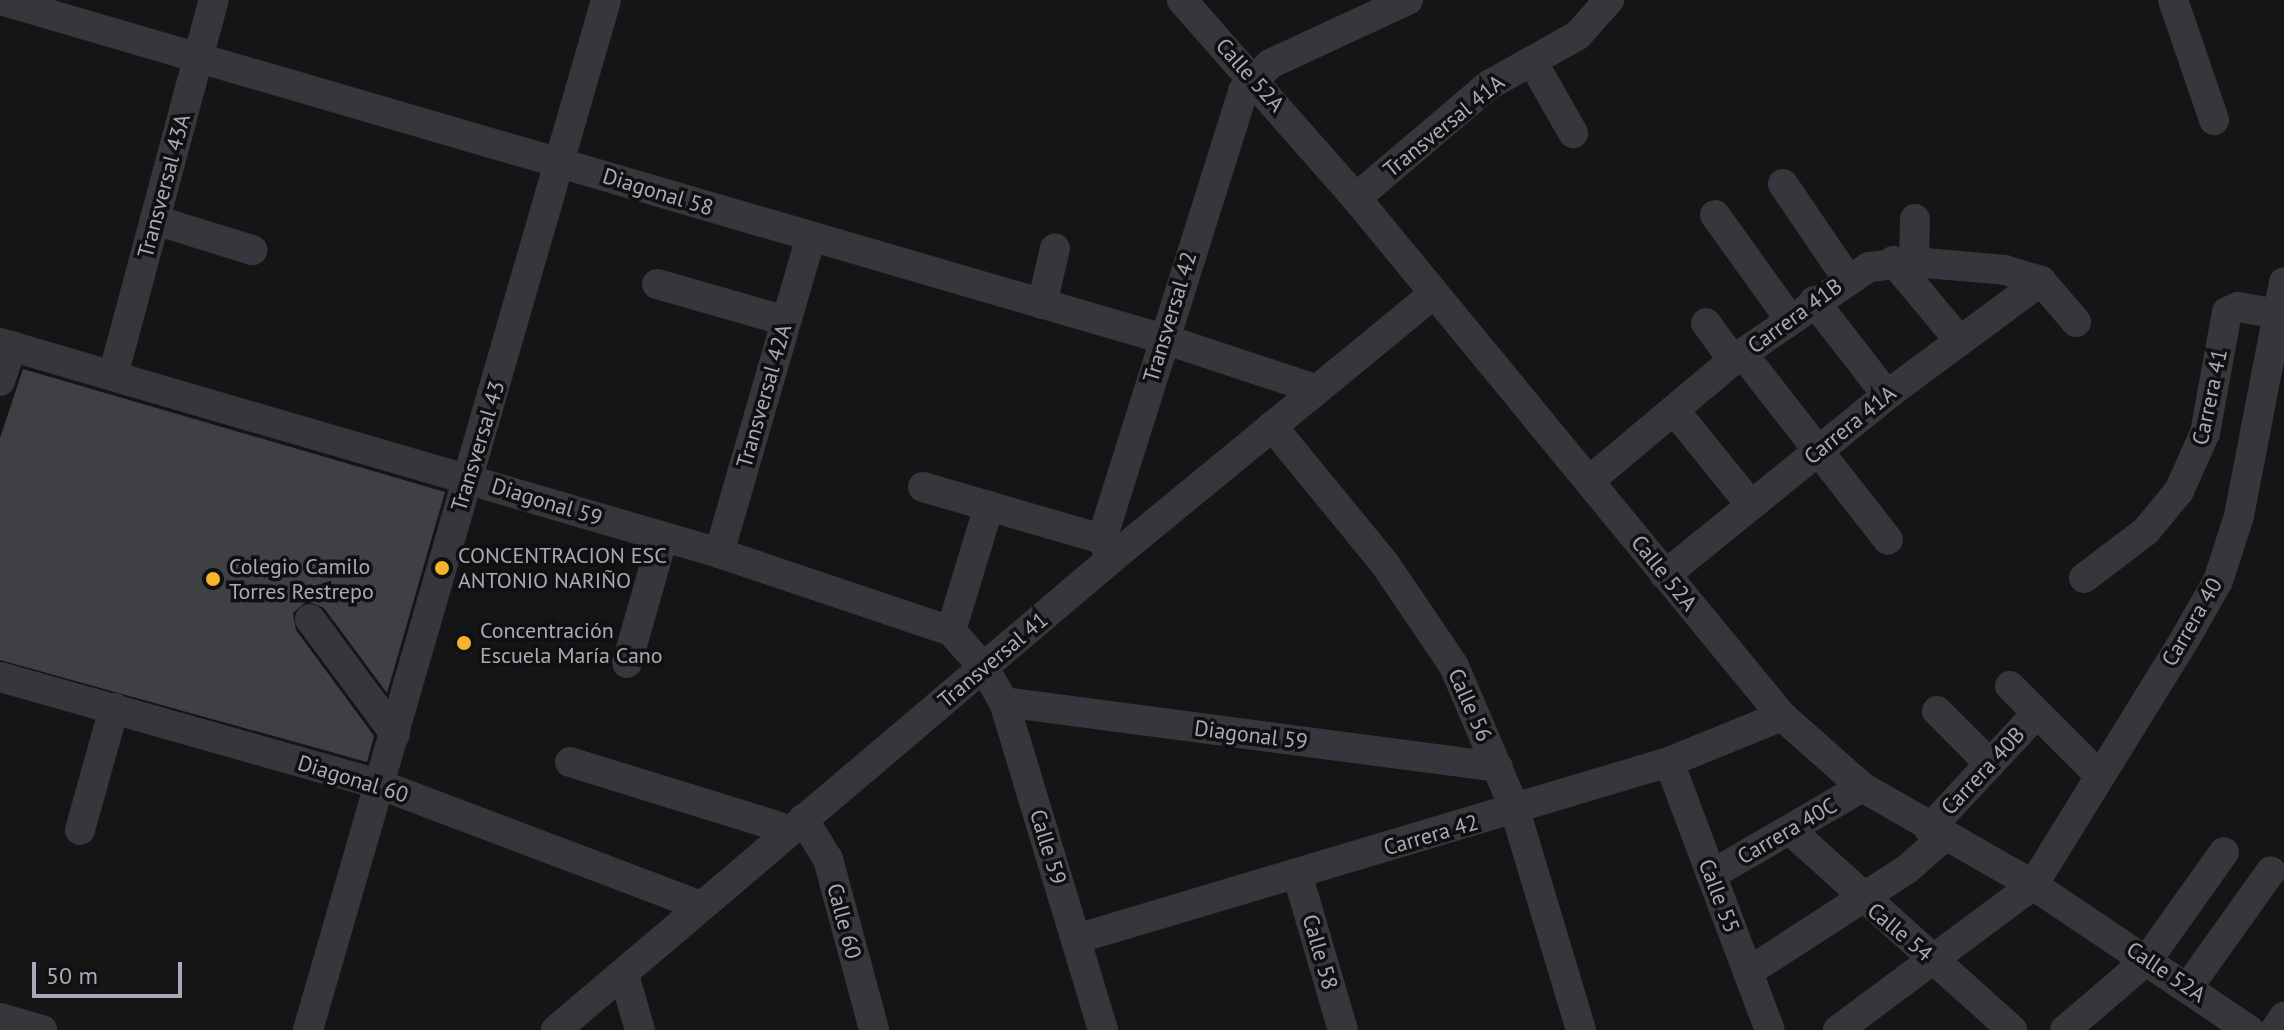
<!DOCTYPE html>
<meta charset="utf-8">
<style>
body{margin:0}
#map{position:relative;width:2284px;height:1030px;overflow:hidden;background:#151516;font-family:"PT Sans",sans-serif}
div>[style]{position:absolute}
.building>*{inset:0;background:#3f4044}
.minor>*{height:30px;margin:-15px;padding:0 15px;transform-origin:15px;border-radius:15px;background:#36363c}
.dots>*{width:22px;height:22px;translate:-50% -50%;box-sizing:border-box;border:4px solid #101011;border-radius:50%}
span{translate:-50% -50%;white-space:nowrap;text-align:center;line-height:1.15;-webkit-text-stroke:7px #101011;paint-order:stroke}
.street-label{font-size:22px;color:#a6abb7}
.poi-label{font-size:22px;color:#a6abb7}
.left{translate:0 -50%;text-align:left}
.scale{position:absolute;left:32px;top:962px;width:150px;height:36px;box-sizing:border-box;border:4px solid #a6abb7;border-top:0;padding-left:10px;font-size:24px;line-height:28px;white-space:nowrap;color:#a6abb7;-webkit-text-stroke:6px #101011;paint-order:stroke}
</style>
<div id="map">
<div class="building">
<div style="clip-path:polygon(23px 369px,445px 492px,387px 693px,324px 608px,307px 601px,293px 613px,296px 630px,374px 736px,367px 762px,0 660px,0 438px)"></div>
</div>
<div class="minor">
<div style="left:0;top:0;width:1212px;rotate:16.24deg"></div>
<div style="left:1164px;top:339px;width:159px;rotate:18.3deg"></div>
<div style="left:1182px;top:0;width:264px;rotate:48.7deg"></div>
<div style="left:1356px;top:198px;width:671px;rotate:50.57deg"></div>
<div style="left:1782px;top:716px;width:107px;rotate:41.6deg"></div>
<div style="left:1862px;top:787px;width:197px;rotate:29.8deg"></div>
<div style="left:2033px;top:885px;width:260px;rotate:33.9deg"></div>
<div style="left:2173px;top:0;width:127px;rotate:71.1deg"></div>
<div style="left:1532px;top:61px;width:83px;rotate:60.3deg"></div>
<div style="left:1783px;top:184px;width:114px;rotate:55.8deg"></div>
<div style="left:1356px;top:198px;width:175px;rotate:-40.4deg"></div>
<div style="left:1489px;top:85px;width:102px;rotate:-29.3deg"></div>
<div style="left:1578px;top:35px;width:47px;rotate:-48.5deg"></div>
<div style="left:1715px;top:215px;width:127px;rotate:54.3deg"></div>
<div style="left:155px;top:220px;width:102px;rotate:17.2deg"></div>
<div style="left:1893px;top:261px;width:104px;rotate:50.1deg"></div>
<div style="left:1914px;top:262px;width:43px;rotate:-88.7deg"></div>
<div style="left:2041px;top:281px;width:54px;rotate:49.5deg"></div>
<div style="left:657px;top:284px;width:134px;rotate:16deg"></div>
<div style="left:1814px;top:301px;width:119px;rotate:52.2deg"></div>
<div style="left:1042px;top:304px;width:57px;rotate:-76.9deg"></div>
<div style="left:1706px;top:323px;width:46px;rotate:53.9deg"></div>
<div style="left:0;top:343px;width:749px;rotate:16.28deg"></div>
<div style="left:719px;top:553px;width:245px;rotate:18.6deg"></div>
<div style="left:951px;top:631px;width:50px;rotate:48.3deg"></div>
<div style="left:984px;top:668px;width:39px;rotate:60deg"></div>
<div style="left:1004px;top:702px;width:343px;rotate:73.2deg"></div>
<div style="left:1742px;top:353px;width:237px;rotate:52deg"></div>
<div style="left:114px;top:372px;width:385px;rotate:-75deg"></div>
<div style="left:0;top:381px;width:37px;rotate:-71deg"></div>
<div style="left:1674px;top:410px;width:122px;rotate:51deg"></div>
<div style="left:1272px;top:426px;width:178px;rotate:50.7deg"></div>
<div style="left:1385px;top:564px;width:123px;rotate:55.9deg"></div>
<div style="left:1454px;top:666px;width:156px;rotate:67deg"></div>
<div style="left:1515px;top:810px;width:230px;rotate:73.3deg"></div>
<div style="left:1589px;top:481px;width:188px;rotate:-40deg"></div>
<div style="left:1733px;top:360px;width:165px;rotate:-34.4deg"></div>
<div style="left:1869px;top:267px;width:45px;rotate:-6.3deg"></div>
<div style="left:1914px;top:262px;width:91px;rotate:5deg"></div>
<div style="left:2005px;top:270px;width:38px;rotate:17deg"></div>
<div style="left:923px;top:487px;width:186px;rotate:16.2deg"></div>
<div style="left:719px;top:553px;width:327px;rotate:-73.8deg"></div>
<div style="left:1111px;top:559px;width:22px;rotate:-114deg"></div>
<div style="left:1102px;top:539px;width:470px;rotate:-72.5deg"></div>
<div style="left:1243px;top:91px;width:38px;rotate:-45deg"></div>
<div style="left:1270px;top:64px;width:152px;rotate:-24.9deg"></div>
<div style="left:1665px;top:575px;width:296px;rotate:-39deg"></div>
<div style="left:1895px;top:389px;width:182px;rotate:-36.5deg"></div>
<div style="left:2084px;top:578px;width:78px;rotate:-37.2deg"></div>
<div style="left:2146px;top:531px;width:52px;rotate:-50.5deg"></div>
<div style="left:2179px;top:491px;width:64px;rotate:-65.9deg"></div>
<div style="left:2205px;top:433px;width:123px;rotate:-79.7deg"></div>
<div style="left:2227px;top:312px;width:12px;rotate:-24deg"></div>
<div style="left:2238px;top:307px;width:47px;rotate:9.9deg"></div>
<div style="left:310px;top:619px;width:143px;rotate:53.5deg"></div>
<div style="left:951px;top:631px;width:131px;rotate:-73.1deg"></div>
<div style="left:627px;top:663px;width:131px;rotate:-74.1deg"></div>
<div style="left:0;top:677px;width:396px;rotate:15.8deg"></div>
<div style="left:381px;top:785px;width:340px;rotate:20.7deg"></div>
<div style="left:2010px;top:686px;width:126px;rotate:45deg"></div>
<div style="left:1004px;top:702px;width:498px;rotate:7.5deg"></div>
<div style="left:1937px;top:711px;width:75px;rotate:45deg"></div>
<div style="left:570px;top:762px;width:229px;rotate:17.2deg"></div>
<div style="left:1669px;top:762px;width:286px;rotate:69.4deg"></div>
<div style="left:803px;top:819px;width:47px;rotate:58deg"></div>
<div style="left:828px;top:859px;width:177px;rotate:74.9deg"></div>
<div style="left:1929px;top:829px;width:158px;rotate:-47deg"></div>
<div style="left:80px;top:830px;width:127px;rotate:-74.4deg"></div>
<div style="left:1790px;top:830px;width:299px;rotate:42deg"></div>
<div style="left:1297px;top:873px;width:164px;rotate:73.7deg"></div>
<div style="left:1711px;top:875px;width:175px;rotate:-30.2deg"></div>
<div style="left:1076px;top:939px;width:619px;rotate:-16.62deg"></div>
<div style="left:1669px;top:762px;width:122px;rotate:-22.2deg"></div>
<div style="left:1748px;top:972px;width:189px;rotate:-32.9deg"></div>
<div style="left:1907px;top:869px;width:49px;rotate:-40.9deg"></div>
<div style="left:624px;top:975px;width:57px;rotate:73.8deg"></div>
<div style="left:2189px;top:986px;width:141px;rotate:-54.5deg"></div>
<div style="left:0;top:1018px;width:44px;rotate:15.9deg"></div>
<div style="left:308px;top:1030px;width:1072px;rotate:-73.86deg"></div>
<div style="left:556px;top:1030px;width:728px;rotate:-40.32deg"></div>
<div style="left:1111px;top:559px;width:418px;rotate:-39.4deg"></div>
<div style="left:1838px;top:1030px;width:243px;rotate:-36.6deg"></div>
<div style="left:2033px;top:885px;width:291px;rotate:-58.3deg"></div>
<div style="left:2186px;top:637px;width:64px;rotate:-60.3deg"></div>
<div style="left:2218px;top:581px;width:68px;rotate:-72.1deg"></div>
<div style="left:2239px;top:516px;width:238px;rotate:-79.1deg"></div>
<div style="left:2065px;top:1030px;width:109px;rotate:-40.5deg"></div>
<div style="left:2148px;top:959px;width:131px;rotate:-54.6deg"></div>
<div style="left:2275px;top:1030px;width:16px;rotate:-55deg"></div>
</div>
<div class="dots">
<div style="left:442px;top:568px;background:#f5b32e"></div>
<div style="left:213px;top:579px;background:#f5b32e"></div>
<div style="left:464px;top:643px;background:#f5b32e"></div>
</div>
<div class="street-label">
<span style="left:1250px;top:75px;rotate:48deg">Calle 52A</span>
<span style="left:1444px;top:126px;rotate:-39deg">Transversal 41A</span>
<span style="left:164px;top:186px;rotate:-75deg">Transversal 43A</span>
<span style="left:658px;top:192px;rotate:17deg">Diagonal 58</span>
<span style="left:1795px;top:316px;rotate:-36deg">Carrera 41B</span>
<span style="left:1170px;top:317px;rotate:-73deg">Transversal 42</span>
<span style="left:764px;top:396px;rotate:-74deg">Transversal 42A</span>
<span style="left:2210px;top:397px;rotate:-78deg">Carrera 41</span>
<span style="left:1850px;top:425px;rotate:-39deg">Carrera 41A</span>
<span style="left:478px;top:446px;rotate:-73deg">Transversal 43</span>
<span style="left:547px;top:502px;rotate:17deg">Diagonal 59</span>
<span style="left:1664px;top:573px;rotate:51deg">Calle 52A</span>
<span style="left:2192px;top:622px;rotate:-60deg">Carrera 40</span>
<span style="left:993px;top:660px;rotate:-40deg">Transversal 41</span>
<span style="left:1470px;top:705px;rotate:66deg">Calle 56</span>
<span style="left:1251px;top:735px;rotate:7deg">Diagonal 59</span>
<span style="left:1983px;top:771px;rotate:-47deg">Carrera 40B</span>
<span style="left:353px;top:779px;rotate:17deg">Diagonal 60</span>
<span style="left:1787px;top:831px;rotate:-30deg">Carrera 40C</span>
<span style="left:1431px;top:835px;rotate:-16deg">Carrera 42</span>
<span style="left:1048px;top:847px;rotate:73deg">Calle 59</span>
<span style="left:1719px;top:896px;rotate:69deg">Calle 55</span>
<span style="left:844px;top:921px;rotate:75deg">Calle 60</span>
<span style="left:1900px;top:932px;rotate:40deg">Calle 54</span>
<span style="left:1320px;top:952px;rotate:74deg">Calle 58</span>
<span style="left:2166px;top:972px;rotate:34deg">Calle 52A</span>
</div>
<div class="poi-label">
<span class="left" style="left:458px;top:568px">CONCENTRACION ESC<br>ANTONIO NARIÑO</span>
<span class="left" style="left:229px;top:579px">Colegio Camilo<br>Torres Restrepo</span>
<span class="left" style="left:480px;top:643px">Concentración<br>Escuela María Cano</span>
</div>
<div class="scale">50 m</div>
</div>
